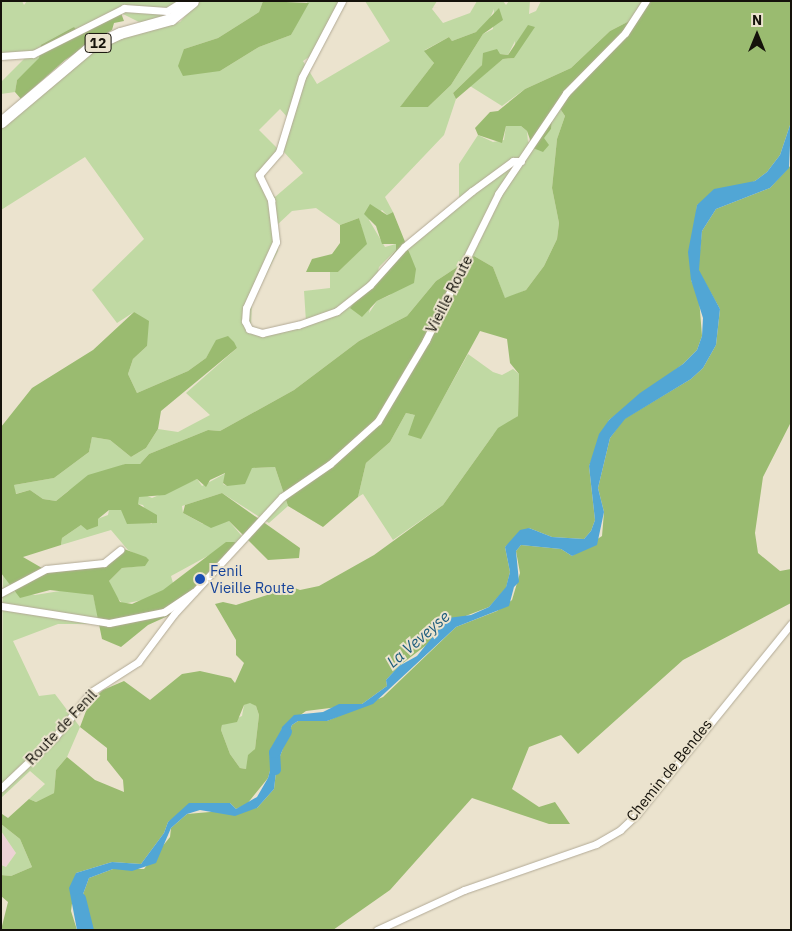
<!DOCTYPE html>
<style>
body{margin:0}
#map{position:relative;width:792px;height:931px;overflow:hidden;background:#ebe3ce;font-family:"IBM Plex Sans",sans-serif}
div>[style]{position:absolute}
.industrial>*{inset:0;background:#ecd2d5}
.green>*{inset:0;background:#c0d9a3}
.forest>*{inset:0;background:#9abb70}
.water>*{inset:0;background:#51a6d5}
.river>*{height:11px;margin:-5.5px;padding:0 5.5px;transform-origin:5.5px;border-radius:5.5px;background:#51a6d5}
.roads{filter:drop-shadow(0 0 1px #b2aa96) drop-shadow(0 0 1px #b2aa96)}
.minor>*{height:7px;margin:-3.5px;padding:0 3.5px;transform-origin:3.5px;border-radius:3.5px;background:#fff}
.primary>*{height:11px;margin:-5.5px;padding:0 5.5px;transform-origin:5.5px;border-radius:5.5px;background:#fff}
.dots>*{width:14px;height:14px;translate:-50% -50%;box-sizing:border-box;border:2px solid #ebe3ce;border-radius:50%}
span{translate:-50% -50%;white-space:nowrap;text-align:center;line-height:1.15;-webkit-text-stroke:4px #ebe3ce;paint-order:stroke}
.shield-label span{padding:1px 4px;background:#ebe3ce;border:1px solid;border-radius:4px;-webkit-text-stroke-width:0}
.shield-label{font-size:14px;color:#15120b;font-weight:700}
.street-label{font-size:15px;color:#15120b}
.transit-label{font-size:15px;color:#164399}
.left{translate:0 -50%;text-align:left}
.water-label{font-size:16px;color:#1d5c7d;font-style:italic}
.frame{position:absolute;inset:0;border:2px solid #15120b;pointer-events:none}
.north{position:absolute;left:732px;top:10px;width:50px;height:50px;-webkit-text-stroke:4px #ebe3ce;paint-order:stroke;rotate:0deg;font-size:14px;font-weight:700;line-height:20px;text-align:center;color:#15120b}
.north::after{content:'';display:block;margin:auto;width:18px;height:22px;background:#15120b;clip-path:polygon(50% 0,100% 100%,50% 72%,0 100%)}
</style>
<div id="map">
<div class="industrial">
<div style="clip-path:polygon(1px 831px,16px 853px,6px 867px,1px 865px)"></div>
</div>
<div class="green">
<div style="clip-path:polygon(1px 1px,22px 1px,24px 5px,27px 1px,189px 1px,173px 13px,141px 23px,121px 13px,80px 34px,74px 27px,17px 80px,15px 92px,1px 94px,1px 82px,25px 58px,1px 59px)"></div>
<div style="clip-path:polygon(evenodd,199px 1px,263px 1px,259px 12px,218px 38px,184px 49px,220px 71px,259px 47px,291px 35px,308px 1px,343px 1px,318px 51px,303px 61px,317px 84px,390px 41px,365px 1px,437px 1px,432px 9px,443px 23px,470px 13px,477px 1px,503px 1px,506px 5px,509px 1px,530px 1px,529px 14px,536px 11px,541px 1px,647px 1px,641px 15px,610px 31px,571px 68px,525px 89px,502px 106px,470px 86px,503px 59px,514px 58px,515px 41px,508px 55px,500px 54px,482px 65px,453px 93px,456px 99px,444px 135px,385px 197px,393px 212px,387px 215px,382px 210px,369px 220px,385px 247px,396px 244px,396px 250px,379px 267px,369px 313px,377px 301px,390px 295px,410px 260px,408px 241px,420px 239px,459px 207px,459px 164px,478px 135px,493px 142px,504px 140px,506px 125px,521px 126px,527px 131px,528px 142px,543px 138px,551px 129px,553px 113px,559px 107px,565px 116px,557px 139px,552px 188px,559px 223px,557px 239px,544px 266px,526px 290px,505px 299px,493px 267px,474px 256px,436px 281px,407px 316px,359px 341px,294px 390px,220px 431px,208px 430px,149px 454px,140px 464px,125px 464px,68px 491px,56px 501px,43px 499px,30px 490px,15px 494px,14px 485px,54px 478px,89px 452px,92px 437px,110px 440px,131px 457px,146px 448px,158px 429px,178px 432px,210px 415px,186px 393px,237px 348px,217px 340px,206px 358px,188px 371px,137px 393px,128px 374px,133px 359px,147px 346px,134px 312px,117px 323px,92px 290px,144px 239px,85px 157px,1px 210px,1px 128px,82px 59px,124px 36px,180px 22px,199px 1px,494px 9px,493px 29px,483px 34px,451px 85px,428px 107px,401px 106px,434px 63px,425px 50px,449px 37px,452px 41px,476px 32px,488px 23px,494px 9px,199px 1px,280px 109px,289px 119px,277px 148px,259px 130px,280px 109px,199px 1px,283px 151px,303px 173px,275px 197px,256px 175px,283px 151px,199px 1px,316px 208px,340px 225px,359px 218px,366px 244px,338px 272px,330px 269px,330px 288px,304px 291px,306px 322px,265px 331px,251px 326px,252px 302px,278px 251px,277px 225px,292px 211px,316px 208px)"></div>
<div style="clip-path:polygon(468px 354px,493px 372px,502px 375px,513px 369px,519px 374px,518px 416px,493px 435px,443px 505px,393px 540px,363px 494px,358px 497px,366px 463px,390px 442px,406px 413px,415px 415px,421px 438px)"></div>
<div style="clip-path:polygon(275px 467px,288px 506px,269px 523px,222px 493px,182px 506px,183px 513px,203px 524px,229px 521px,247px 542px,232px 553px,215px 552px,171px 576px,173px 583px,162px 596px,123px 604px,110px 590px,109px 581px,122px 568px,141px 566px,138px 555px,128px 550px,111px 530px,61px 545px,62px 538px,81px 525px,108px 515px,109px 510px,121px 510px,152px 524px,143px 505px,138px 504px,138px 497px,143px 494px,152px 498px,197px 479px,202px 486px,226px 473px,223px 484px,227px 486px,251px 468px)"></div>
<div style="clip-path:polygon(3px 572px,15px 592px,35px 595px,66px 590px,93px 595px,100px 624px,58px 624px,13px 641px,39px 696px,55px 694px,80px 727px,67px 757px,56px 770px,54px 793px,36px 802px,29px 799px,45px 784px,30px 771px,1px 798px)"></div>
<div style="clip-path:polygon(250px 702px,256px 706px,259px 715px,255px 749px,246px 769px,240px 768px,230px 754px,221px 730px,222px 725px,242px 716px,244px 705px)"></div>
<div style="clip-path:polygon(1px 824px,20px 839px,32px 867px,11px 876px,1px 875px,1px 865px,6px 867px,16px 853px,1px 831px)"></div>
</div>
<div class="forest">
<div style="clip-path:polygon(263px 1px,309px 3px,291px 35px,259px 47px,220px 71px,183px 76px,178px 66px,184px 49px,218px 38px,259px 12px)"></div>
<div style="clip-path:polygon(evenodd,647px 1px,791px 1px,791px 122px,780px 155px,767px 172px,755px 181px,697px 205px,691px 280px,699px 298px,702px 336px,697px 350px,683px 364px,609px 420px,589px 466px,595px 520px,591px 531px,584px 539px,552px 537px,529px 528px,505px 547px,510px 572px,506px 588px,489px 607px,463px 617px,399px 666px,386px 680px,387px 686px,362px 704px,306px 711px,282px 728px,268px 778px,247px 804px,236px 809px,230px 803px,195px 803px,168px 822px,164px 833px,141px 864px,112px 862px,76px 873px,71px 911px,77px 930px,1px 930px,8px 902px,1px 896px,1px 875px,11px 876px,32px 867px,20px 839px,1px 824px,2px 814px,8px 818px,29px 799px,36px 802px,54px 793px,56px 770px,67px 757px,95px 780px,124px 792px,123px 780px,107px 760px,107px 748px,80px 727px,89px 703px,103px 690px,124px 681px,150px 700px,182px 674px,200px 671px,231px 678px,235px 683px,244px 663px,236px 655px,236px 640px,215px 604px,223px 602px,236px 605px,292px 587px,300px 590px,319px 586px,374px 555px,443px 505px,498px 428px,518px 416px,519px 374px,510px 363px,507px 339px,480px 331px,421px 439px,408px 435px,415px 415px,406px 413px,390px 442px,366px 463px,358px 497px,323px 527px,288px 506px,275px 467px,252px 468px,245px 484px,227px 486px,223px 483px,225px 473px,210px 480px,206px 487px,197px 479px,165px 495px,139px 497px,138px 504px,157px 515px,157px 523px,127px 524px,121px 510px,109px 510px,98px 519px,98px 526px,87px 530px,81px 525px,62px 538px,61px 545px,23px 557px,42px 568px,104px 563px,124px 549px,146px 557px,149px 560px,145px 566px,122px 568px,109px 581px,120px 602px,132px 604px,163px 590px,226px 542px,235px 542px,233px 550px,170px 615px,148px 625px,121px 647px,102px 639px,93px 595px,50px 590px,20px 598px,1px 573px,1px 427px,32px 388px,93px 350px,134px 312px,149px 321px,147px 346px,133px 359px,128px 374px,137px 393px,188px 371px,206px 358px,216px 340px,228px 336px,234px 342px,237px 348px,161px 411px,158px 429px,146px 448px,131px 457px,110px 440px,92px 437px,89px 452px,54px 478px,14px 485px,16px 494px,30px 490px,43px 499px,56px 501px,88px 475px,125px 464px,140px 464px,149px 454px,208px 430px,220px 431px,294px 390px,359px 341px,407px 316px,436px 281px,474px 256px,493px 267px,505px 298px,526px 290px,544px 266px,557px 239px,559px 223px,552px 188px,557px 139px,565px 116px,559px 107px,553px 113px,551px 129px,544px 138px,549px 145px,543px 152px,533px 148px,527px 131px,521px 126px,506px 126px,502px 143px,478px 135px,475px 128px,490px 112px,498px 111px,525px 89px,571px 68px,610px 31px,641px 15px,647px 1px,250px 703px,256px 706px,259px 715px,255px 749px,248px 755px,246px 769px,240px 768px,230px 754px,221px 730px,222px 725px,237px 722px,244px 705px,250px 703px)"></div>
<div style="clip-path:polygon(499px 8px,503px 20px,483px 34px,451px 85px,428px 107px,400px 107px,434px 63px,424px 51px,449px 37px,452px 41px,476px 32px)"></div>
<div style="clip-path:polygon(121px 13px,124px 21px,114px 23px,112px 30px,65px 60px,21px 99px,15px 92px,17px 80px,39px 58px,41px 45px,74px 27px,80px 33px)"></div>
<div style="clip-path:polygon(528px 25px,535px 27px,514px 58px,503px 59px,456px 99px,453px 93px,482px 65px,483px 53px,497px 49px,500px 54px,508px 55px)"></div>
<div style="clip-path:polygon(791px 165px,791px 422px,763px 477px,755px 533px,758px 553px,780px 571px,791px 569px,791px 603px,683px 660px,578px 754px,561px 735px,529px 747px,512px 789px,539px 807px,555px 802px,570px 824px,549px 824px,472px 798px,390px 890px,333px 930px,86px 930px,81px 915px,82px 897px,89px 878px,113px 869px,144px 869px,170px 837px,171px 828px,187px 814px,257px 808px,274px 789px,277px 764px,292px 725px,298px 721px,327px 721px,383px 697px,456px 627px,497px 611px,512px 600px,520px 573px,516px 551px,521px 545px,561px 549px,572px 556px,602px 536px,604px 512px,598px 488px,610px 438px,624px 419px,691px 379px,703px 368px,716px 345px,720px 309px,698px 270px,702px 231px,716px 209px,770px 188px)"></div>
<div style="clip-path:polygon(370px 204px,387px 215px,393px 212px,416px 269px,414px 283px,377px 301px,362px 317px,350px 308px,396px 250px,396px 244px,382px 244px,376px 226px,364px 214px)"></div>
<div style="clip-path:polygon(359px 218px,367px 244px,338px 272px,306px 272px,312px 259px,332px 254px,340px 243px,340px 225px)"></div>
<div style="clip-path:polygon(222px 493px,300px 548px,299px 558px,268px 560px,229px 521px,211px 528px,183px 513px,185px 505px)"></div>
</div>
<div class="water">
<div style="clip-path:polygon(791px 122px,789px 168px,770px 188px,716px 209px,702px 231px,699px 270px,720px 309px,716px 345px,703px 368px,691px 379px,625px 419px,610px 438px,598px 488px,604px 512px,597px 545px,572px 556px,561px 549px,521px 545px,516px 551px,519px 582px,514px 587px,509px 606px,456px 627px,373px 704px,327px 721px,298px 721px,292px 725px,277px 764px,274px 789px,257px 808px,235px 816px,200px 810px,187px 814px,171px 828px,156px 863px,132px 871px,113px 869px,89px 878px,82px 897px,81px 915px,86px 930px,77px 930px,69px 888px,76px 873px,112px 862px,141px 864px,164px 833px,168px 822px,189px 803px,230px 803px,236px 809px,257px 797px,268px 778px,282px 727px,294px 715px,323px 712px,339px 704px,362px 704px,387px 686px,386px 680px,399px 666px,417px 656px,448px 618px,471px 615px,489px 607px,506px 587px,510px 572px,505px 547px,520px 530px,529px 528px,552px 537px,584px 539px,591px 531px,595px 520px,589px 466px,599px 434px,609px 420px,640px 393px,683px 364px,697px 350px,702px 336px,703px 318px,691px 280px,688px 252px,697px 205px,714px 189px,755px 181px,767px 172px,780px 155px)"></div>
</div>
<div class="river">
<div style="left:275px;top:769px;width:17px;rotate:-93deg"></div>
<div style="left:274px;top:752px;width:24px;rotate:-60deg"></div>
<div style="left:80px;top:898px;width:33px;rotate:76deg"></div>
</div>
<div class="roads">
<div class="minor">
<div style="left:342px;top:1px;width:86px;rotate:117.8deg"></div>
<div style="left:302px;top:77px;width:78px;rotate:107deg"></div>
<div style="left:279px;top:152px;width:30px;rotate:131deg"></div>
<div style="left:259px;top:175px;width:28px;rotate:64deg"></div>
<div style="left:271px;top:200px;width:42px;rotate:83.2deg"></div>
<div style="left:276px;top:242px;width:72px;rotate:114.4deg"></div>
<div style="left:246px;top:308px;width:13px;rotate:94deg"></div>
<div style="left:245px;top:321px;width:9px;rotate:63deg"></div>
<div style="left:249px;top:329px;width:14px;rotate:17deg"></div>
<div style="left:262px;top:333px;width:37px;rotate:-13deg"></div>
<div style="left:298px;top:325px;width:41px;rotate:-19.7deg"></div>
<div style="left:337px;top:311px;width:42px;rotate:-38.2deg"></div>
<div style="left:370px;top:285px;width:51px;rotate:-48.2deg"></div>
<div style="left:404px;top:247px;width:88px;rotate:-39.5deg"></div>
<div style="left:472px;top:191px;width:51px;rotate:-36.2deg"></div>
<div style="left:513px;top:161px;width:8px"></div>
<div style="left:1px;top:56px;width:32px;rotate:-4deg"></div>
<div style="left:33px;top:54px;width:102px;rotate:-26.8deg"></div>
<div style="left:124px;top:8px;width:43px;rotate:4deg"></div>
<div style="left:167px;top:11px;width:19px;rotate:-32deg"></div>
<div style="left:1px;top:593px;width:51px;rotate:-28.1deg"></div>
<div style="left:46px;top:569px;width:58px;rotate:-5.9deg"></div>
<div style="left:104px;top:563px;width:21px;rotate:-39deg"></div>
<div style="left:1px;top:606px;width:109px;rotate:8.9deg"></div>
<div style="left:109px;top:623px;width:56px;rotate:-11.3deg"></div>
<div style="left:164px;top:612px;width:36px;rotate:-34deg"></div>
<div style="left:1px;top:788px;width:74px;rotate:-43.4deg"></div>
<div style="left:55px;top:737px;width:58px;rotate:-51.3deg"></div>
<div style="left:91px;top:692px;width:56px;rotate:-32.6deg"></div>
<div style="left:138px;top:662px;width:60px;rotate:-53.1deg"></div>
<div style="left:174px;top:614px;width:159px;rotate:-47.3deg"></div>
<div style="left:282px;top:497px;width:58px;rotate:-34.5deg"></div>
<div style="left:330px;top:464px;width:64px;rotate:-41.9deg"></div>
<div style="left:378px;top:421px;width:94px;rotate:-59.3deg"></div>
<div style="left:426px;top:340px;width:163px;rotate:-63.7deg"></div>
<div style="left:498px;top:194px;width:122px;rotate:-56deg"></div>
<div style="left:566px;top:93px;width:84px;rotate:-45.5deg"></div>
<div style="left:625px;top:33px;width:38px;rotate:-57deg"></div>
<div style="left:377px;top:930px;width:96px;rotate:-24.7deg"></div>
<div style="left:464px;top:890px;width:140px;rotate:-19.2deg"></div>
<div style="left:596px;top:844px;width:28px;rotate:-30deg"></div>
<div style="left:620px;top:830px;width:23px;rotate:-43deg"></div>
<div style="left:637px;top:814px;width:245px;rotate:-51deg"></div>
</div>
<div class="primary">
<div style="left:1px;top:122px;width:116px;rotate:-40.1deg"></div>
<div style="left:90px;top:47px;width:33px;rotate:-25deg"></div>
<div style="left:120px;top:33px;width:53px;rotate:-15.4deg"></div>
<div style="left:171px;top:19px;width:28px;rotate:-39deg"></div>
</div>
</div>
<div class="dots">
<div style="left:200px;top:579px;background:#1a4fb4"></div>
</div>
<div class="shield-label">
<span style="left:98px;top:43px">12</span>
</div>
<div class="street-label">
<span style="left:449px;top:294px;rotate:-63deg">Vieille Route</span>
<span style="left:61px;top:727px;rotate:-47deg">Route de Fenil</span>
<span style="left:669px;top:770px;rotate:-51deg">Chemin de Bendes</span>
</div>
<div class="transit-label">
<span class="left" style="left:210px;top:579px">Fenil<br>Vieille Route</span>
</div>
<div class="water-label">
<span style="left:418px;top:639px;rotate:-41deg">La Veveyse</span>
</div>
<div class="frame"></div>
<div class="north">N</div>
</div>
